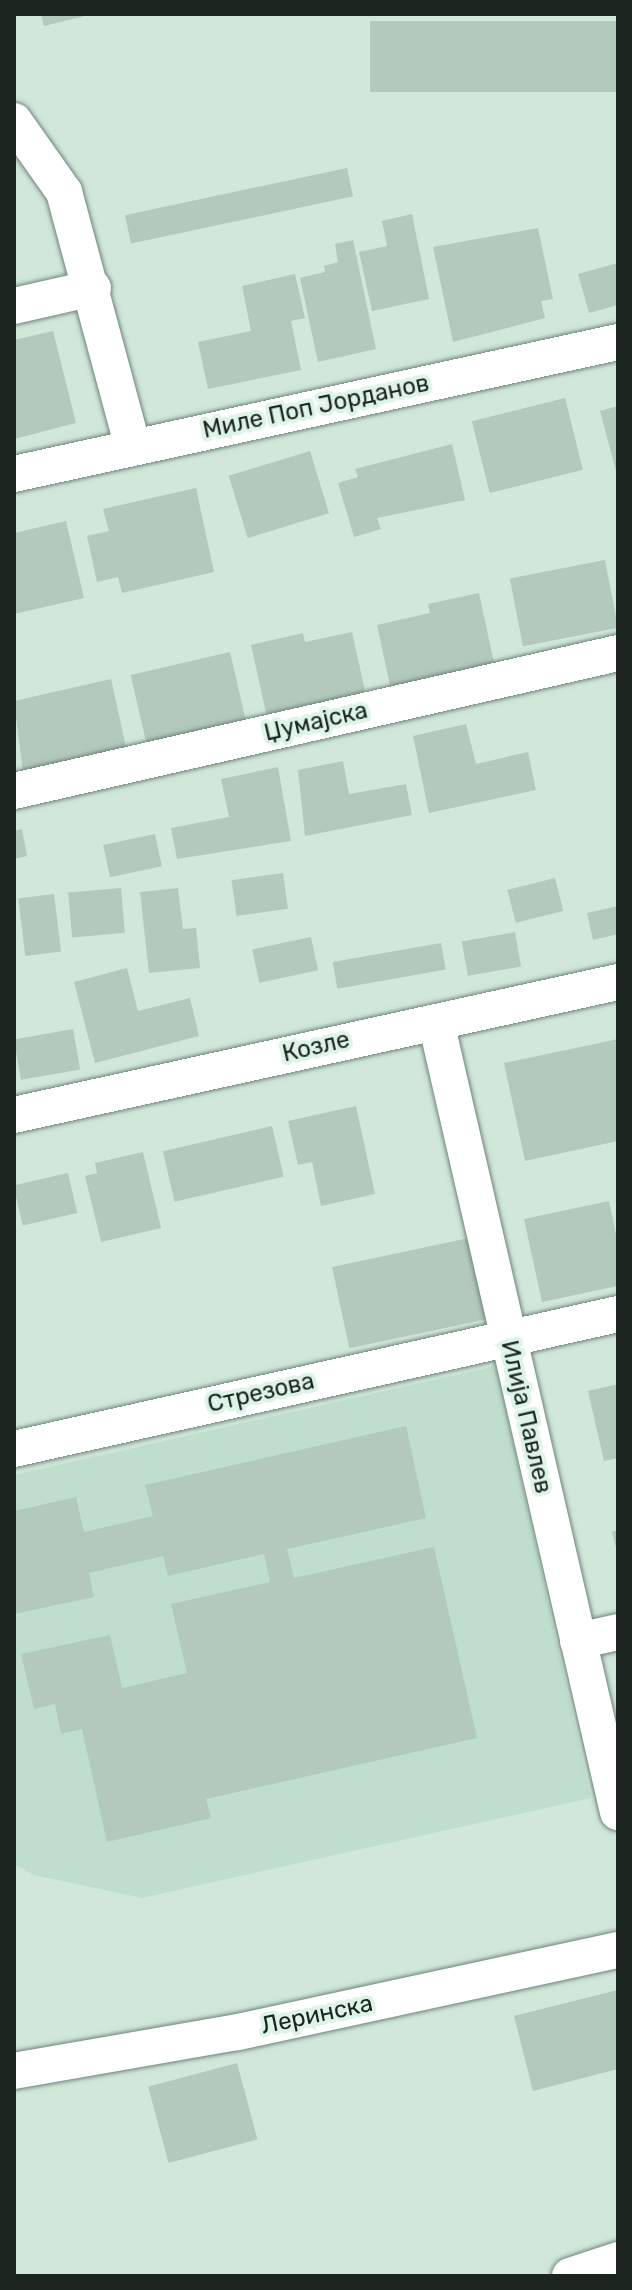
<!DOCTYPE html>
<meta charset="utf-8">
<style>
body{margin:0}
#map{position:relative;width:632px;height:2290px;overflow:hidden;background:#d0e7da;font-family:Rubik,sans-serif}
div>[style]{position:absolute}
.built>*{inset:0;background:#bfdecd}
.building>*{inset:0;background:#b2c9bc;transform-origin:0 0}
.roads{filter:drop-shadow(0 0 2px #6f8579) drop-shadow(0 0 2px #6f8579)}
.street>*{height:36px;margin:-18px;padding:0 18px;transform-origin:18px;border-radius:18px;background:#fff}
span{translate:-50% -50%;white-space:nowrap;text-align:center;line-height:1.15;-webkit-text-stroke:8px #ddf4e7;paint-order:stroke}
.street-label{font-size:24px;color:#1b241f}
.frame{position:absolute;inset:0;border:16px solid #1b241f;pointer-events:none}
</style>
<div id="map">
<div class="built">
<div style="clip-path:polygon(496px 1366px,591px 1798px,142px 1898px,34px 1875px,14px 1864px,14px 1475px)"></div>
</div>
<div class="building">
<div style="clip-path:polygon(41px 14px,89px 14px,89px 15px,44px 26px)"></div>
<div style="left:618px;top:21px;width:71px;height:248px;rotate:90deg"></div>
<div style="left:347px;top:168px;width:29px;height:227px;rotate:78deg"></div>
<div style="clip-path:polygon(412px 214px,429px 299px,372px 311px,359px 252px,387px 246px,382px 221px)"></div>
<div style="clip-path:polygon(538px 228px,553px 299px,541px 301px,545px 318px,453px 342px,433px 247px)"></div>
<div style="clip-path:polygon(353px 240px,376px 349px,318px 362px,300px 278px,325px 272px,324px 266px,338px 262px,335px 244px)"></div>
<div style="clip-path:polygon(618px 263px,618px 305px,589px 313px,578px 274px)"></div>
<div style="clip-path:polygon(295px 274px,305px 318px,291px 321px,301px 370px,208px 389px,198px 342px,251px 331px,242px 286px)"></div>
<div style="clip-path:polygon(53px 331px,76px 423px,14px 439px,14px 340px)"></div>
<div style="left:565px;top:398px;width:74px;height:96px;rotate:76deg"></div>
<div style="clip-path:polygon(618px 406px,618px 474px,617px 475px,600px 411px)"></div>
<div style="clip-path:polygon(452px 444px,465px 500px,377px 518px,381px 529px,354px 537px,338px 483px,358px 477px,355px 469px)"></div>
<div style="left:310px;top:451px;width:65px;height:85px;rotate:73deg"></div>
<div style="clip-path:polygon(196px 488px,214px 572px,122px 593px,118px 577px,97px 582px,87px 536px,109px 531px,103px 509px)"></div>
<div style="clip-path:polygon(66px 521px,84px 598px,14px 614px,14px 533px)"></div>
<div style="left:605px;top:560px;width:69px;height:97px;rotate:79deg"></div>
<div style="clip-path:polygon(479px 593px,496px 672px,392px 695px,377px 625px,430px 613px,428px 604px)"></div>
<div style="clip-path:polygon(352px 632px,367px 700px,268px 722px,251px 645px,303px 633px,305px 642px)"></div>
<div style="left:230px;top:652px;width:78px;height:102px;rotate:77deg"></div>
<div style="clip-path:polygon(111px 679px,128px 756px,23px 773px,14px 701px)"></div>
<div style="clip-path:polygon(466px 724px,476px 764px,528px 752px,536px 790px,429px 813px,413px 736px)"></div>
<div style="clip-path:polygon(343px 761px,349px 794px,406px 784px,412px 815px,305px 836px,298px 770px)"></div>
<div style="clip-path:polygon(278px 767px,291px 841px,177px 859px,171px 828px,229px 817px,221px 779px)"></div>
<div style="clip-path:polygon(22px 829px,27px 856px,14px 859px,14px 831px)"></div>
<div style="left:155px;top:834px;width:33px;height:53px;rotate:78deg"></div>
<div style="left:283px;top:873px;width:36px;height:52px;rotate:82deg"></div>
<div style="left:555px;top:878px;width:34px;height:49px;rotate:76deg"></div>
<div style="left:121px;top:888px;width:45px;height:53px;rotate:85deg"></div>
<div style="clip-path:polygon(178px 888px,183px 929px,196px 928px,200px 968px,149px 973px,140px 892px)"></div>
<div style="left:54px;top:894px;width:58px;height:36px;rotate:83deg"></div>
<div style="clip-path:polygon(618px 906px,618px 934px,593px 940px,587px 913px)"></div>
<div style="left:515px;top:932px;width:35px;height:54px;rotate:80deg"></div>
<div style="left:311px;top:937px;width:34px;height:60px;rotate:78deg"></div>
<div style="left:441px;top:943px;width:27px;height:110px;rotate:80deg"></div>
<div style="clip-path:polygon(127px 968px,138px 1011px,190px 998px,199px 1036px,95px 1063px,74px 982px)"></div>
<div style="left:73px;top:1029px;width:41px;height:60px;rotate:80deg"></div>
<div style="clip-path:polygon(618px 1039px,618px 1141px,525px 1161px,504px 1063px)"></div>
<div style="clip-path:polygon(356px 1106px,375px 1194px,321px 1206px,312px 1162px,298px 1165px,288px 1121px)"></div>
<div style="left:272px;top:1126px;width:52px;height:112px;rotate:77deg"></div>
<div style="clip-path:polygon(143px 1152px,161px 1228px,101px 1242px,85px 1176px,97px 1173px,95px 1163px)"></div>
<div style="left:68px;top:1173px;width:41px;height:56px;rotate:77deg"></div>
<div style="clip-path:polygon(609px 1201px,618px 1244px,618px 1286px,542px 1302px,524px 1219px)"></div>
<div style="left:469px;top:1238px;width:83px;height:140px;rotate:78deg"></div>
<div style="clip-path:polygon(618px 1384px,618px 1458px,604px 1461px,588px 1391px)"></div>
<div style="clip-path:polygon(406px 1426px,426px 1518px,287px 1549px,294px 1578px,434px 1547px,477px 1738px,206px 1799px,211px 1818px,107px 1842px,82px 1729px,61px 1734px,55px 1704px,34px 1709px,21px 1654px,110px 1635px,122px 1688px,187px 1673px,171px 1604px,270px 1582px,264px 1554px,168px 1576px,163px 1556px,89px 1573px,94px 1597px,14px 1614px,14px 1511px,76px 1497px,84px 1532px,153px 1516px,145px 1485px)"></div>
<div style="clip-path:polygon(618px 1530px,618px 1551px,617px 1552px,612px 1532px)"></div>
<div style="clip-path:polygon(618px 1990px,618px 2069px,533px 2091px,514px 2016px)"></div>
<div style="left:237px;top:2063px;width:79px;height:92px;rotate:75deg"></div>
</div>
<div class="roads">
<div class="street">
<div style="left:14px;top:121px;width:87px;rotate:54.8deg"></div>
<div style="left:64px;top:192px;width:264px;rotate:74.9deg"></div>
<div style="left:14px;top:306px;width:81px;rotate:-12.8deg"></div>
<div style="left:14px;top:474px;width:618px;rotate:-12.33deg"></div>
<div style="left:14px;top:791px;width:620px;rotate:-12.87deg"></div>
<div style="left:436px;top:1022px;width:811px;rotate:77.03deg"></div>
<div style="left:14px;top:1115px;width:618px;rotate:-12.42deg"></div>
<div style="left:14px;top:1449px;width:619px;rotate:-12.6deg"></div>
<div style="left:578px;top:1641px;width:41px;rotate:-12.7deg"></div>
<div style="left:14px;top:2071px;width:227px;rotate:-9.9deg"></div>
<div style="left:238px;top:2032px;width:389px;rotate:-12.2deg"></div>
<div style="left:570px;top:2276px;width:51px;rotate:-18.4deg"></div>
</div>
</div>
<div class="street-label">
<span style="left:316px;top:407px;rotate:-12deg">Миле Поп Јорданов</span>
<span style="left:316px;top:722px;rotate:-13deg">Џумајска</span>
<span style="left:316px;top:1047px;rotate:-13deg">Козле</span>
<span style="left:261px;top:1393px;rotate:-13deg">Стрезова</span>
<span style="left:526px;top:1417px;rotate:77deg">Илија Павлев</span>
<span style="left:317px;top:2015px;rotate:-12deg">Леринска</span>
</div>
<div class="frame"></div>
</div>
